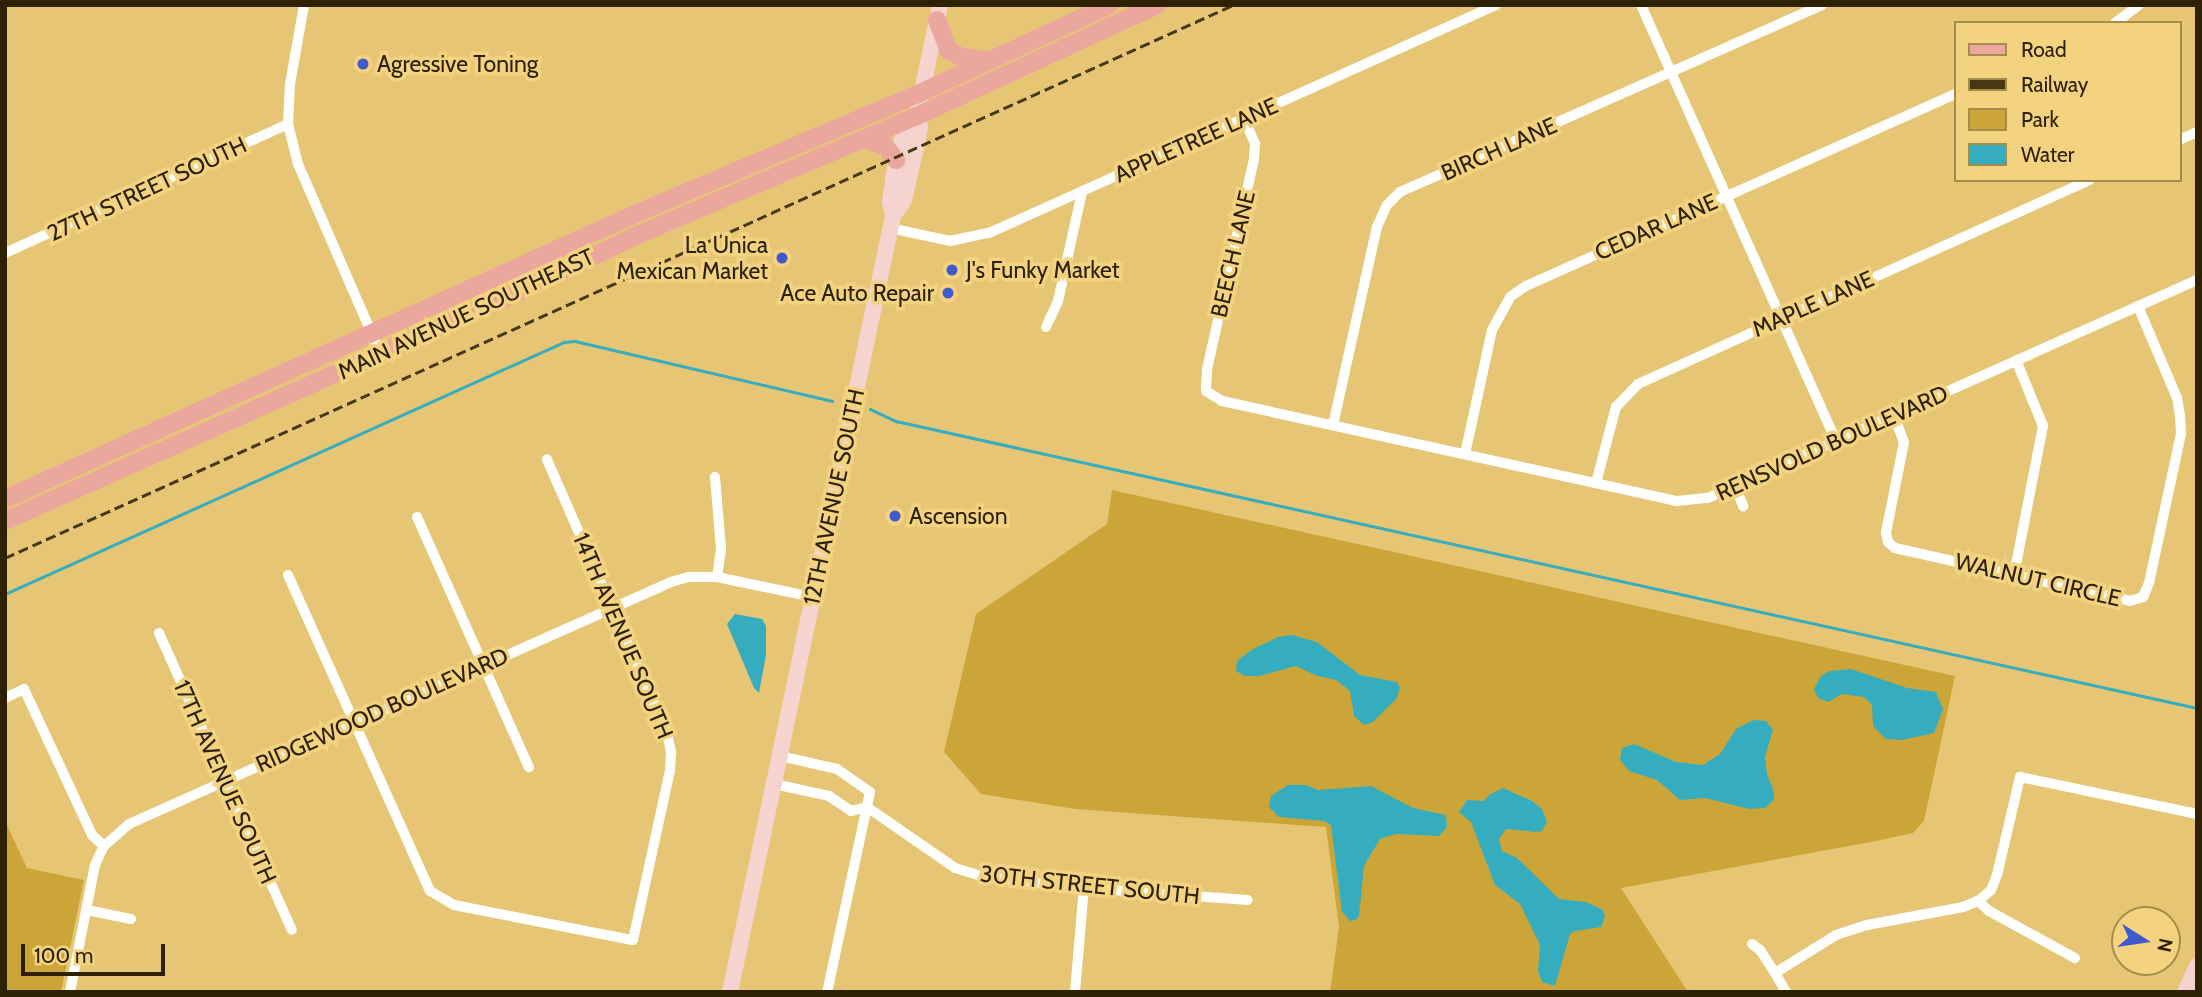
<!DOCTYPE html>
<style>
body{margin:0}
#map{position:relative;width:2202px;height:997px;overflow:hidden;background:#e6c674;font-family:Cabin,sans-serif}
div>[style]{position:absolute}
.green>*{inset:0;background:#cca538}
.water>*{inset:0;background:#36adbf}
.stream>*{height:2.5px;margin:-1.25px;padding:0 1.25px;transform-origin:1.25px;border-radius:1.25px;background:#36adbf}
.street>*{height:10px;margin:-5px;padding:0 5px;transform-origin:5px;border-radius:5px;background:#fff}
.secondary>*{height:16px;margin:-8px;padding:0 8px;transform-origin:8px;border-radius:8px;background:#f5d3ce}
.primary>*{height:18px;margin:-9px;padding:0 9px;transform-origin:9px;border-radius:9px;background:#eba69e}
.rail>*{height:2.5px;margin-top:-1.25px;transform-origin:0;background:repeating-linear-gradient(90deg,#463810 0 10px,transparent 0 15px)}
.dots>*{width:19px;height:19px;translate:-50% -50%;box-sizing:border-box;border:4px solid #f3d380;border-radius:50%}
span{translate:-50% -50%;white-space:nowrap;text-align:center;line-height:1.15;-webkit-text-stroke:7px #f3d380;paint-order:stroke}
.poi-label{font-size:23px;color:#2d2100}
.left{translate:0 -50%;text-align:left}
.right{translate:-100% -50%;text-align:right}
.street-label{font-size:23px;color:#2d2100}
.frame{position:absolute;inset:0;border:7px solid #2d2100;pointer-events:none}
.legend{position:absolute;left:1954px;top:21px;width:228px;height:161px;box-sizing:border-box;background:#f3d380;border:2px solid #a48c4d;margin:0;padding:9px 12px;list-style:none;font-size:21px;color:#2d2100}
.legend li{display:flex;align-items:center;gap:14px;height:35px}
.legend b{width:35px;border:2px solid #a48c4d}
.north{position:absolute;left:2111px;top:906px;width:70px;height:70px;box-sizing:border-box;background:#f3d380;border:2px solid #a48c4d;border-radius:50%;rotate:102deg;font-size:19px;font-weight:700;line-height:28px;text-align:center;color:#2d2100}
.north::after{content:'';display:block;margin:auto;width:24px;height:32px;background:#3e5acc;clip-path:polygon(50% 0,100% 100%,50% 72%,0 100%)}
.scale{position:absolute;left:21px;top:944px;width:144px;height:32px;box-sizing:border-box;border:4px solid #2d2100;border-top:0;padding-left:9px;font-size:21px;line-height:24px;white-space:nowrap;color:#2d2100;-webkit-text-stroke:5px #f3d380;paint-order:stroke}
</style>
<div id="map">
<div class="green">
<div style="clip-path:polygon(1112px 490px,1955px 676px,1924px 821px,1913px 833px,1876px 841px,1621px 888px,1688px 992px,1330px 992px,1339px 927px,1326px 827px,1075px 809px,981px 794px,944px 752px,976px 614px,1107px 524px)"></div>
<div style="clip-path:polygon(5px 821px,27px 868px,84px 880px,61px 992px,5px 992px)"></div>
</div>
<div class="water">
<div style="clip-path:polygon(735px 614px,762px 619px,766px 626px,766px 655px,759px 693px,754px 688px,727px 624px)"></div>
<div style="clip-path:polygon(1292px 635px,1317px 642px,1360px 675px,1397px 682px,1400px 688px,1397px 698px,1373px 722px,1364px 725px,1354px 716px,1350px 691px,1336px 680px,1317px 676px,1296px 666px,1259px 676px,1245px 676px,1236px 671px,1237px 661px,1253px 649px,1278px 637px)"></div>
<div style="clip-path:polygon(1851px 669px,1907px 688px,1936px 692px,1943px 709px,1934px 733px,1902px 740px,1886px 739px,1873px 726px,1872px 705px,1864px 697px,1842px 694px,1828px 702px,1818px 698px,1814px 689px,1821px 676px,1830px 671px)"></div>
<div style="clip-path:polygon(1753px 720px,1766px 721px,1773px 730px,1765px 757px,1767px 774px,1774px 792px,1774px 800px,1765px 808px,1749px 809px,1705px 798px,1680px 800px,1657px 780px,1629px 771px,1620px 760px,1622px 748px,1634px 744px,1676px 762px,1703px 765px,1720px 754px,1736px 729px)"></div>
<div style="clip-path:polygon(1288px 785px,1306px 785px,1318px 790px,1371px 786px,1413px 808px,1446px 815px,1447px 827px,1439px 836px,1396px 834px,1380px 839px,1364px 866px,1359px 916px,1356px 920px,1350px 921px,1342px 912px,1331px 825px,1324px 821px,1279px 817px,1269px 807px,1271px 796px)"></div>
<div style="clip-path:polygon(1503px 788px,1532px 801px,1542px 809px,1547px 822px,1542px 831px,1535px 832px,1506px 829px,1499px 839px,1502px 851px,1517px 858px,1559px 899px,1586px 902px,1603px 910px,1605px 916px,1601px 927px,1575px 931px,1570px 934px,1555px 986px,1542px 982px,1538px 971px,1540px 945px,1520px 904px,1495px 885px,1471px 822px,1459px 812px,1467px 800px,1484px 801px,1489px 795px)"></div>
</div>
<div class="stream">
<div style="left:870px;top:409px;width:29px;rotate:25deg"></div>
<div style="left:896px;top:421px;width:1332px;rotate:12.44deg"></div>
<div style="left:5px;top:594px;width:613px;rotate:-24.27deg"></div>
<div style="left:564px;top:342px;width:11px;rotate:-5deg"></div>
<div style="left:575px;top:341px;width:264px;rotate:13.1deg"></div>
</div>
<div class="street">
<div style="left:304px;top:5px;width:80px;rotate:100deg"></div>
<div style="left:290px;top:84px;width:40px;rotate:92.9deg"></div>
<div style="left:288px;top:124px;width:41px;rotate:76deg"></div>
<div style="left:298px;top:164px;width:206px;rotate:66.5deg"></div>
<div style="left:1641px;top:5px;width:478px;rotate:65.9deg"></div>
<div style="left:2115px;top:23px;width:30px;rotate:-37deg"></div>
<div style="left:1244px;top:119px;width:27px;rotate:66deg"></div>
<div style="left:1255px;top:144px;width:15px;rotate:94deg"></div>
<div style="left:1254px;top:159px;width:216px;rotate:102.6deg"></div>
<div style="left:1207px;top:370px;width:21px;rotate:93deg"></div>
<div style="left:1206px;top:391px;width:19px;rotate:32deg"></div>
<div style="left:1222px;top:401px;width:466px;rotate:12.4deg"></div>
<div style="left:1677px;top:501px;width:31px;rotate:-6deg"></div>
<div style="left:1708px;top:498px;width:535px;rotate:-24.03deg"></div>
<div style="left:2179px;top:140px;width:20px;rotate:-24deg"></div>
<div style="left:890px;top:228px;width:61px;rotate:12.2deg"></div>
<div style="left:950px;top:241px;width:40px;rotate:-12deg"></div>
<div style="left:989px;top:233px;width:556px;rotate:-24.21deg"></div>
<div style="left:5px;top:253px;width:311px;rotate:-24.5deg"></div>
<div style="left:1046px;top:327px;width:29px;rotate:-65deg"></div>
<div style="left:1058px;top:301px;width:112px;rotate:-77.6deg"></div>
<div style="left:1894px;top:415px;width:29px;rotate:70deg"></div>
<div style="left:1904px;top:442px;width:93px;rotate:101.2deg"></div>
<div style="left:1886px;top:533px;width:9px;rotate:77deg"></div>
<div style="left:1888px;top:542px;width:9px;rotate:41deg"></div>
<div style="left:1895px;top:548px;width:241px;rotate:12.7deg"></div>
<div style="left:2130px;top:601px;width:14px;rotate:-17deg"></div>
<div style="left:2143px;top:597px;width:15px;rotate:-67deg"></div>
<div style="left:2149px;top:583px;width:152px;rotate:-77.9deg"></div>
<div style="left:2181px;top:434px;width:18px;rotate:-93deg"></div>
<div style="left:2180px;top:416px;width:18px;rotate:-99deg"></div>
<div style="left:2177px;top:398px;width:100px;rotate:-113deg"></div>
<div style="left:1333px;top:425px;width:203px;rotate:-77.5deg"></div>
<div style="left:1377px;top:227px;width:24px;rotate:-66deg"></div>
<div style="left:1387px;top:205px;width:18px;rotate:-45deg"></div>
<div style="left:1400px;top:192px;width:462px;rotate:-23.9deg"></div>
<div style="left:1465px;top:454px;width:127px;rotate:-77.7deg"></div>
<div style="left:1492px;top:330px;width:38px;rotate:-61deg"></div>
<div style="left:1510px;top:297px;width:19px;rotate:-35deg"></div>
<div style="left:1526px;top:286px;width:470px;rotate:-24.1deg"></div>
<div style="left:715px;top:477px;width:72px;rotate:85.2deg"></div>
<div style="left:721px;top:549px;width:28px;rotate:98deg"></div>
<div style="left:1596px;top:483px;width:79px;rotate:-75.3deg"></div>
<div style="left:1616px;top:407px;width:32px;rotate:-46deg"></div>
<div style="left:1638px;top:384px;width:495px;rotate:-24.3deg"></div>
<div style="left:1735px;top:486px;width:22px;rotate:68deg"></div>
<div style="left:417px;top:517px;width:274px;rotate:65.9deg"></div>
<div style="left:288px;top:575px;width:346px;rotate:65.8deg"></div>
<div style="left:430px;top:891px;width:28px;rotate:30deg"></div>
<div style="left:454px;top:905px;width:182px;rotate:11.1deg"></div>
<div style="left:633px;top:940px;width:173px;rotate:-77.7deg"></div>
<div style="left:670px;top:771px;width:19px;rotate:-87deg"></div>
<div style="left:671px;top:752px;width:19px;rotate:-102deg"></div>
<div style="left:667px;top:733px;width:299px;rotate:-113.7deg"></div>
<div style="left:2014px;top:575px;width:152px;rotate:-79deg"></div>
<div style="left:2043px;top:426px;width:71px;rotate:-112.2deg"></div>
<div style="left:159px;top:633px;width:325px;rotate:65.9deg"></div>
<div style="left:5px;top:698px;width:21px;rotate:-25deg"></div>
<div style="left:24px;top:689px;width:161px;rotate:65deg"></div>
<div style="left:92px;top:835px;width:16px;rotate:43deg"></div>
<div style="left:780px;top:756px;width:58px;rotate:12.8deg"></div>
<div style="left:837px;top:769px;width:40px;rotate:34.9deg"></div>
<div style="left:870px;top:792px;width:205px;rotate:102.1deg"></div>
<div style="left:774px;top:784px;width:56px;rotate:12.3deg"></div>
<div style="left:829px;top:796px;width:27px;rotate:34deg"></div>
<div style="left:851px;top:811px;width:16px;rotate:-14deg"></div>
<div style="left:867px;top:807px;width:107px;rotate:34.7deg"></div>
<div style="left:955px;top:868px;width:30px;rotate:17deg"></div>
<div style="left:984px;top:877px;width:101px;rotate:6.3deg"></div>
<div style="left:1084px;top:888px;width:164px;rotate:4.2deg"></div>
<div style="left:1978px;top:901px;width:15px;rotate:42deg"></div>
<div style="left:1989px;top:911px;width:98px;rotate:28.7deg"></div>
<div style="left:87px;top:910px;width:45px;rotate:11.6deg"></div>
<div style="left:1752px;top:944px;width:10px;rotate:37deg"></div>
<div style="left:1760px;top:950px;width:27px;rotate:57deg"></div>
<div style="left:70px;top:992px;width:129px;rotate:-78.9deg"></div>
<div style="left:95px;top:865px;width:21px;rotate:-65deg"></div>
<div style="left:104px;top:846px;width:33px;rotate:-41deg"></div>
<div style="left:129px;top:824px;width:594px;rotate:-24.06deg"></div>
<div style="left:671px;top:582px;width:19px;rotate:-16deg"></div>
<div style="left:689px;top:577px;width:28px"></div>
<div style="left:717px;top:577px;width:98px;rotate:11.8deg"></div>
<div style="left:1075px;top:992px;width:104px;rotate:-85.1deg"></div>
<div style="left:1786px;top:992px;width:22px;rotate:-120deg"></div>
<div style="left:1775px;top:973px;width:72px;rotate:-31.9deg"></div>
<div style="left:1836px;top:935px;width:33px;rotate:-18deg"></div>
<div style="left:1867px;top:925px;width:98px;rotate:-10.6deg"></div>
<div style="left:1963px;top:907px;width:16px;rotate:-22deg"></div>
<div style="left:1978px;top:901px;width:17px;rotate:-40deg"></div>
<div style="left:1991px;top:890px;width:16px;rotate:-68deg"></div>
<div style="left:1997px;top:875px;width:101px;rotate:-76.8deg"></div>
<div style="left:2020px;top:777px;width:181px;rotate:11.8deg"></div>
</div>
<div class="secondary">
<div style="left:893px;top:216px;width:14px;rotate:-102deg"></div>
<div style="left:890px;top:202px;width:42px;rotate:-81.9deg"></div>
<div style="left:896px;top:160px;width:25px;rotate:-74deg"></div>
<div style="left:903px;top:136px;width:24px;rotate:-55deg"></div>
<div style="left:730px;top:992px;width:793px;rotate:-78.14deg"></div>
<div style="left:893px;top:216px;width:19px;rotate:-55deg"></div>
<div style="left:904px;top:200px;width:53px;rotate:-77deg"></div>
<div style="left:916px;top:148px;width:20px;rotate:-79deg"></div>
<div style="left:920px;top:128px;width:12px;rotate:-104deg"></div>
<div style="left:917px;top:116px;width:113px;rotate:-78.3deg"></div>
<div style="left:2185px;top:992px;width:29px;rotate:-65deg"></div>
</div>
<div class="primary">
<div style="left:937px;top:20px;width:33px;rotate:69deg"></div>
<div style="left:949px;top:51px;width:14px;rotate:25deg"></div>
<div style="left:962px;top:57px;width:28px;rotate:8deg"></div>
<div style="left:863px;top:139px;width:23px;rotate:18deg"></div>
<div style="left:885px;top:146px;width:18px;rotate:52deg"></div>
<div style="left:5px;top:499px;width:691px;rotate:-24.34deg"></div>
<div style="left:635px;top:214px;width:312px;rotate:-23deg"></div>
<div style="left:922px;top:92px;width:206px;rotate:-24.9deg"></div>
<div style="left:5px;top:521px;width:547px;rotate:-24.04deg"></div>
<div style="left:505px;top:298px;width:149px;rotate:-25.4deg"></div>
<div style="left:640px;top:234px;width:301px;rotate:-23.1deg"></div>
<div style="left:917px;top:116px;width:264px;rotate:-24.8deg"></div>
</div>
<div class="rail">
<div style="left:5px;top:558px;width:1347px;rotate:-24.24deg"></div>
</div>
<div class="dots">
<div style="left:363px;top:64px;background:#3e5acc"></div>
<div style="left:782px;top:258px;background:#3e5acc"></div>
<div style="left:952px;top:270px;background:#3e5acc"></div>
<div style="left:948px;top:293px;background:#3e5acc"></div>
<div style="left:895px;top:516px;background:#3e5acc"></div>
</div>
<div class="poi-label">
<span class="left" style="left:377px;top:64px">Agressive Toning</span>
<span class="right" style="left:768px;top:258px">La Unica<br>Mexican Market</span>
<span class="left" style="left:966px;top:270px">J's Funky Market</span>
<span class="right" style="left:934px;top:293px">Ace Auto Repair</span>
<span class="left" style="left:909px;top:516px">Ascension</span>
</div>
<div class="street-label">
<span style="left:1196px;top:140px;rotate:-24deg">APPLETREE LANE</span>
<span style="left:1499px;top:149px;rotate:-24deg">BIRCH LANE</span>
<span style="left:147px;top:189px;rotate:-25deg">27TH STREET SOUTH</span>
<span style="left:1656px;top:227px;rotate:-24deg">CEDAR LANE</span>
<span style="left:1233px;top:254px;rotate:-77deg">BEECH LANE</span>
<span style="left:1813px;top:304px;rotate:-24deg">MAPLE LANE</span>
<span style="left:466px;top:314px;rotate:-25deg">MAIN AVENUE SOUTHEAST</span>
<span style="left:1832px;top:443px;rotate:-24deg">RENSVOLD BOULEVARD</span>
<span style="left:834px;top:497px;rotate:-78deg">12TH AVENUE SOUTH</span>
<span style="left:2038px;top:580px;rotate:13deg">WALNUT CIRCLE</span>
<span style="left:623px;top:636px;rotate:67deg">14TH AVENUE SOUTH</span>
<span style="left:382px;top:710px;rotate:-24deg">RIDGEWOOD BOULEVARD</span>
<span style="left:225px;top:782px;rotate:66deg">17TH AVENUE SOUTH</span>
<span style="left:1090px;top:885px;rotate:6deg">30TH STREET SOUTH</span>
</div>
<div class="frame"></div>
<ul class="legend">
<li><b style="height:9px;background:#eba69e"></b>Road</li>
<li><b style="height:9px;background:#463810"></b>Railway</li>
<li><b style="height:19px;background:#cca538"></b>Park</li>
<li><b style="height:19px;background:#36adbf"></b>Water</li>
</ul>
<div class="north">N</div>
<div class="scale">100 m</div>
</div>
